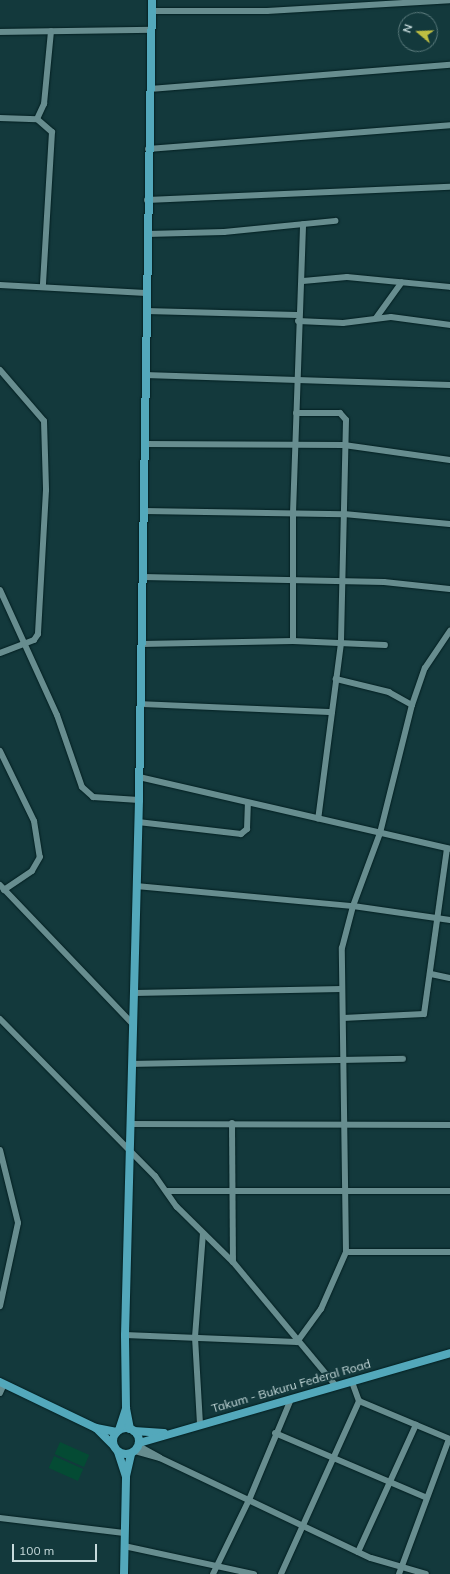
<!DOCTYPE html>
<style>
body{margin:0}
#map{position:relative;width:450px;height:1574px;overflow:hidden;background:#13393c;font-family:Mulish,sans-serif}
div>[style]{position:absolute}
.green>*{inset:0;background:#044b34;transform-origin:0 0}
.roads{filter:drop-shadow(0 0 1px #031f21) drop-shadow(0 0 1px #031f21)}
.minor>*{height:6px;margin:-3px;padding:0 3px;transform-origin:3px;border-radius:3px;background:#678d8f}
.major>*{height:8px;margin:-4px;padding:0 4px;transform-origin:4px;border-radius:4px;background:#53a8bb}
.major>.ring{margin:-4px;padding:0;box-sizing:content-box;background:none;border:8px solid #53a8bb;border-radius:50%}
span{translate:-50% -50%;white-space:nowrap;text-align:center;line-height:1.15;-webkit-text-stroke:4px #13393c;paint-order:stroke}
.street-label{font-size:12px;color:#c7dbdc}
.north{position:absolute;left:398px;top:12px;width:40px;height:40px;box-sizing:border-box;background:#13393c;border:1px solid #5b7a7c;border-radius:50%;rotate:289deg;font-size:11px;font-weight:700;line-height:16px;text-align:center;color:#c7dbdc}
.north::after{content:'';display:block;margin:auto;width:14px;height:18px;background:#bebe42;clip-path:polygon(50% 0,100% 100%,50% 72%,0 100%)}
.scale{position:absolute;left:12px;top:1544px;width:85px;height:18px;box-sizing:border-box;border:2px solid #c7dbdc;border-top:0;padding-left:5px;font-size:12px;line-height:14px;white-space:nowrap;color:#c7dbdc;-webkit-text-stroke:3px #13393c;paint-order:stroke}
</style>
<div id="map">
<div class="green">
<div style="left:60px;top:1442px;width:32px;height:13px;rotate:24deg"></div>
<div style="left:54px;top:1456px;width:32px;height:13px;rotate:24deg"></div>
</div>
<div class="roads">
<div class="minor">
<div style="left:151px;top:11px;width:116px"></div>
<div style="left:267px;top:11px;width:183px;rotate:-3.4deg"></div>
<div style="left:0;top:32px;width:151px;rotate:-0.8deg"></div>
<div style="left:150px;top:89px;width:301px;rotate:-4.6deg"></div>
<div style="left:0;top:118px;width:37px;rotate:2deg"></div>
<div style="left:37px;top:119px;width:20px;rotate:41deg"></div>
<div style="left:52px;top:132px;width:153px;rotate:93.4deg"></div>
<div style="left:37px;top:119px;width:17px;rotate:-65deg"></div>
<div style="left:44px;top:104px;width:73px;rotate:-84.5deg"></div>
<div style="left:148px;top:149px;width:303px;rotate:-4.5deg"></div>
<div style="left:147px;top:200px;width:303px;rotate:-2.5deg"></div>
<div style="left:147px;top:234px;width:77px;rotate:-1.5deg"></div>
<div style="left:224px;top:232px;width:112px;rotate:-5.7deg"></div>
<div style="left:303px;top:281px;width:44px;rotate:-5.2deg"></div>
<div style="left:347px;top:277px;width:103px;rotate:5.5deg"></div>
<div style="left:0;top:285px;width:146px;rotate:3.1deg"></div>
<div style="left:146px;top:311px;width:151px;rotate:1.5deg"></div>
<div style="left:376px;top:318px;width:44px;rotate:-54.2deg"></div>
<div style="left:298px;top:321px;width:45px;rotate:2.5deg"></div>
<div style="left:343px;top:323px;width:48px;rotate:-7.1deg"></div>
<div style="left:391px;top:317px;width:60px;rotate:7.7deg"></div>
<div style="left:0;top:370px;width:67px;rotate:49.2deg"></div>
<div style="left:44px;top:421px;width:69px;rotate:88.3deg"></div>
<div style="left:46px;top:490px;width:144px;rotate:93.2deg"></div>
<div style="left:38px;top:634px;width:7px;rotate:124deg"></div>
<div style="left:34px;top:640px;width:36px;rotate:159deg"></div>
<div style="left:145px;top:375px;width:305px;rotate:1.9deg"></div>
<div style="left:296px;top:413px;width:44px"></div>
<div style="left:340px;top:413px;width:9px;rotate:49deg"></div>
<div style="left:346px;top:420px;width:223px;rotate:91.3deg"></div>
<div style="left:341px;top:643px;width:177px;rotate:97.4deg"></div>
<div style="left:144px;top:444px;width:200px;rotate:0.3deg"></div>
<div style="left:344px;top:445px;width:107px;rotate:8.1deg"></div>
<div style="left:144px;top:511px;width:200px;rotate:0.9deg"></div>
<div style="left:344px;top:514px;width:106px;rotate:5.4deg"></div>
<div style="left:143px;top:577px;width:241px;rotate:1.2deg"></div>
<div style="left:384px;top:582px;width:66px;rotate:6.1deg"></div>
<div style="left:0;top:590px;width:137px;rotate:65.5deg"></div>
<div style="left:57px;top:715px;width:76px;rotate:70.9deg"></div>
<div style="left:82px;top:787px;width:15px;rotate:42deg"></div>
<div style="left:93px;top:797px;width:46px;rotate:3.7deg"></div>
<div style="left:293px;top:641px;width:128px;rotate:-90deg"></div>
<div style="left:293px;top:513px;width:289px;rotate:-88deg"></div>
<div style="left:142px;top:644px;width:151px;rotate:-1.1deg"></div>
<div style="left:293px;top:641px;width:92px;rotate:2.5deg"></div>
<div style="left:140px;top:704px;width:192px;rotate:2.4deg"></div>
<div style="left:412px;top:705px;width:39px;rotate:-71deg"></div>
<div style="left:425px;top:668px;width:45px;rotate:-56deg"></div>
<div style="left:0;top:751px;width:78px;rotate:64.1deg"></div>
<div style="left:34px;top:821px;width:36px;rotate:81deg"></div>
<div style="left:40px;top:857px;width:16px;rotate:120deg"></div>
<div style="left:32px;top:871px;width:34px;rotate:146deg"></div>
<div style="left:139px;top:777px;width:319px;rotate:13deg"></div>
<div style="left:138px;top:822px;width:104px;rotate:6.6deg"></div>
<div style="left:241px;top:834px;width:8px;rotate:-40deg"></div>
<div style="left:247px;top:829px;width:26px;rotate:-88deg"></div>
<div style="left:0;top:885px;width:192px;rotate:46.3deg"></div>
<div style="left:136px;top:886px;width:218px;rotate:5.3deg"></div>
<div style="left:353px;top:906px;width:98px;rotate:8.2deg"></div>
<div style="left:431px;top:974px;width:19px;rotate:12deg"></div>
<div style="left:134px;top:993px;width:208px;rotate:-1.1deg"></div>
<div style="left:343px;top:1018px;width:81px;rotate:-2.8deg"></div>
<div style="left:424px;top:1014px;width:167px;rotate:-82.1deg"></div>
<div style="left:0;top:1019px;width:221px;rotate:45.4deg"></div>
<div style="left:155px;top:1176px;width:38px;rotate:55deg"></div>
<div style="left:177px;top:1207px;width:78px;rotate:44.5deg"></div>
<div style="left:233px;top:1262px;width:161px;rotate:50.3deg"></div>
<div style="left:132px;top:1064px;width:271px;rotate:-1.1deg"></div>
<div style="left:232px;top:1123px;width:139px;rotate:89.6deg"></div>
<div style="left:131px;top:1124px;width:319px;rotate:0.2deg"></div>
<div style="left:0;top:1150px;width:75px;rotate:76.1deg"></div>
<div style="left:18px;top:1223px;width:85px;rotate:102.2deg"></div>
<div style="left:167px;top:1191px;width:283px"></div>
<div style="left:346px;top:1252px;width:104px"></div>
<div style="left:125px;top:1335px;width:172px;rotate:2.3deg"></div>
<div style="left:297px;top:1342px;width:41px;rotate:-54deg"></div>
<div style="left:321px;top:1309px;width:62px;rotate:-66.3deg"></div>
<div style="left:346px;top:1252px;width:304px;rotate:-90.8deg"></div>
<div style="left:342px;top:948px;width:43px;rotate:-75.3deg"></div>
<div style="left:353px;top:906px;width:78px;rotate:-69.7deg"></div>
<div style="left:380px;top:833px;width:132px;rotate:-76deg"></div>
<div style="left:412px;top:705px;width:26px;rotate:-151deg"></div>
<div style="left:389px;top:692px;width:55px;rotate:-166.2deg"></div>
<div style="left:352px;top:1382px;width:20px;rotate:70deg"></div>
<div style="left:359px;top:1401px;width:99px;rotate:22.7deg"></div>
<div style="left:0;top:1393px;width:10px;rotate:-66deg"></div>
<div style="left:200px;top:1424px;width:87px;rotate:-93.3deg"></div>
<div style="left:195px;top:1337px;width:104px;rotate:-85.6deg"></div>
<div style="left:275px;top:1433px;width:163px;rotate:23.1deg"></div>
<div style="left:139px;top:1446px;width:23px;rotate:29deg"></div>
<div style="left:135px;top:1451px;width:26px;rotate:16deg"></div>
<div style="left:160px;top:1458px;width:233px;rotate:25.4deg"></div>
<div style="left:371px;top:1558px;width:57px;rotate:16.2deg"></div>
<div style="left:0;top:1518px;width:125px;rotate:6.9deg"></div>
<div style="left:124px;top:1546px;width:133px;rotate:12.2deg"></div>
<div style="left:358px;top:1552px;width:140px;rotate:-65.5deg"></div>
<div style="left:213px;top:1574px;width:82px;rotate:-64.1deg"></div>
<div style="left:249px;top:1500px;width:109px;rotate:-67.4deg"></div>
<div style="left:281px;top:1574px;width:190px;rotate:-65.7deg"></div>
<div style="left:399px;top:1574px;width:144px;rotate:-69.7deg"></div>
</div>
<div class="major">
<div style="left:0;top:1382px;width:106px;rotate:25.6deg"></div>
<div style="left:96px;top:1428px;width:24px;rotate:45deg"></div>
<div class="ring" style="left:113px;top:1428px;width:18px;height:18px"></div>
<div style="left:96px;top:1428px;width:21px;rotate:11deg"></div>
<div style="left:130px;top:1429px;width:21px;rotate:-101deg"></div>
<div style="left:126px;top:1408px;width:73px;rotate:-90.8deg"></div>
<div style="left:125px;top:1335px;width:535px;rotate:-88.5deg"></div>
<div style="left:139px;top:800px;width:800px;rotate:-89.07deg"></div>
<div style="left:119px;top:1430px;width:23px;rotate:-72deg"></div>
<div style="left:134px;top:1431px;width:30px;rotate:4deg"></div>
<div style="left:139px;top:1443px;width:324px;rotate:-16.1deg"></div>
<div style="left:118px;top:1452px;width:25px;rotate:72deg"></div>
<div style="left:124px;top:1574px;width:98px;rotate:-88.8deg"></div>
<div style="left:126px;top:1476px;width:23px;rotate:-77deg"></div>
</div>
</div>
<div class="street-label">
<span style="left:291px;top:1386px;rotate:-16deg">Takum - Bukuru Federal Road</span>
</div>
<div class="north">N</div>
<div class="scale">100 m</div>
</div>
